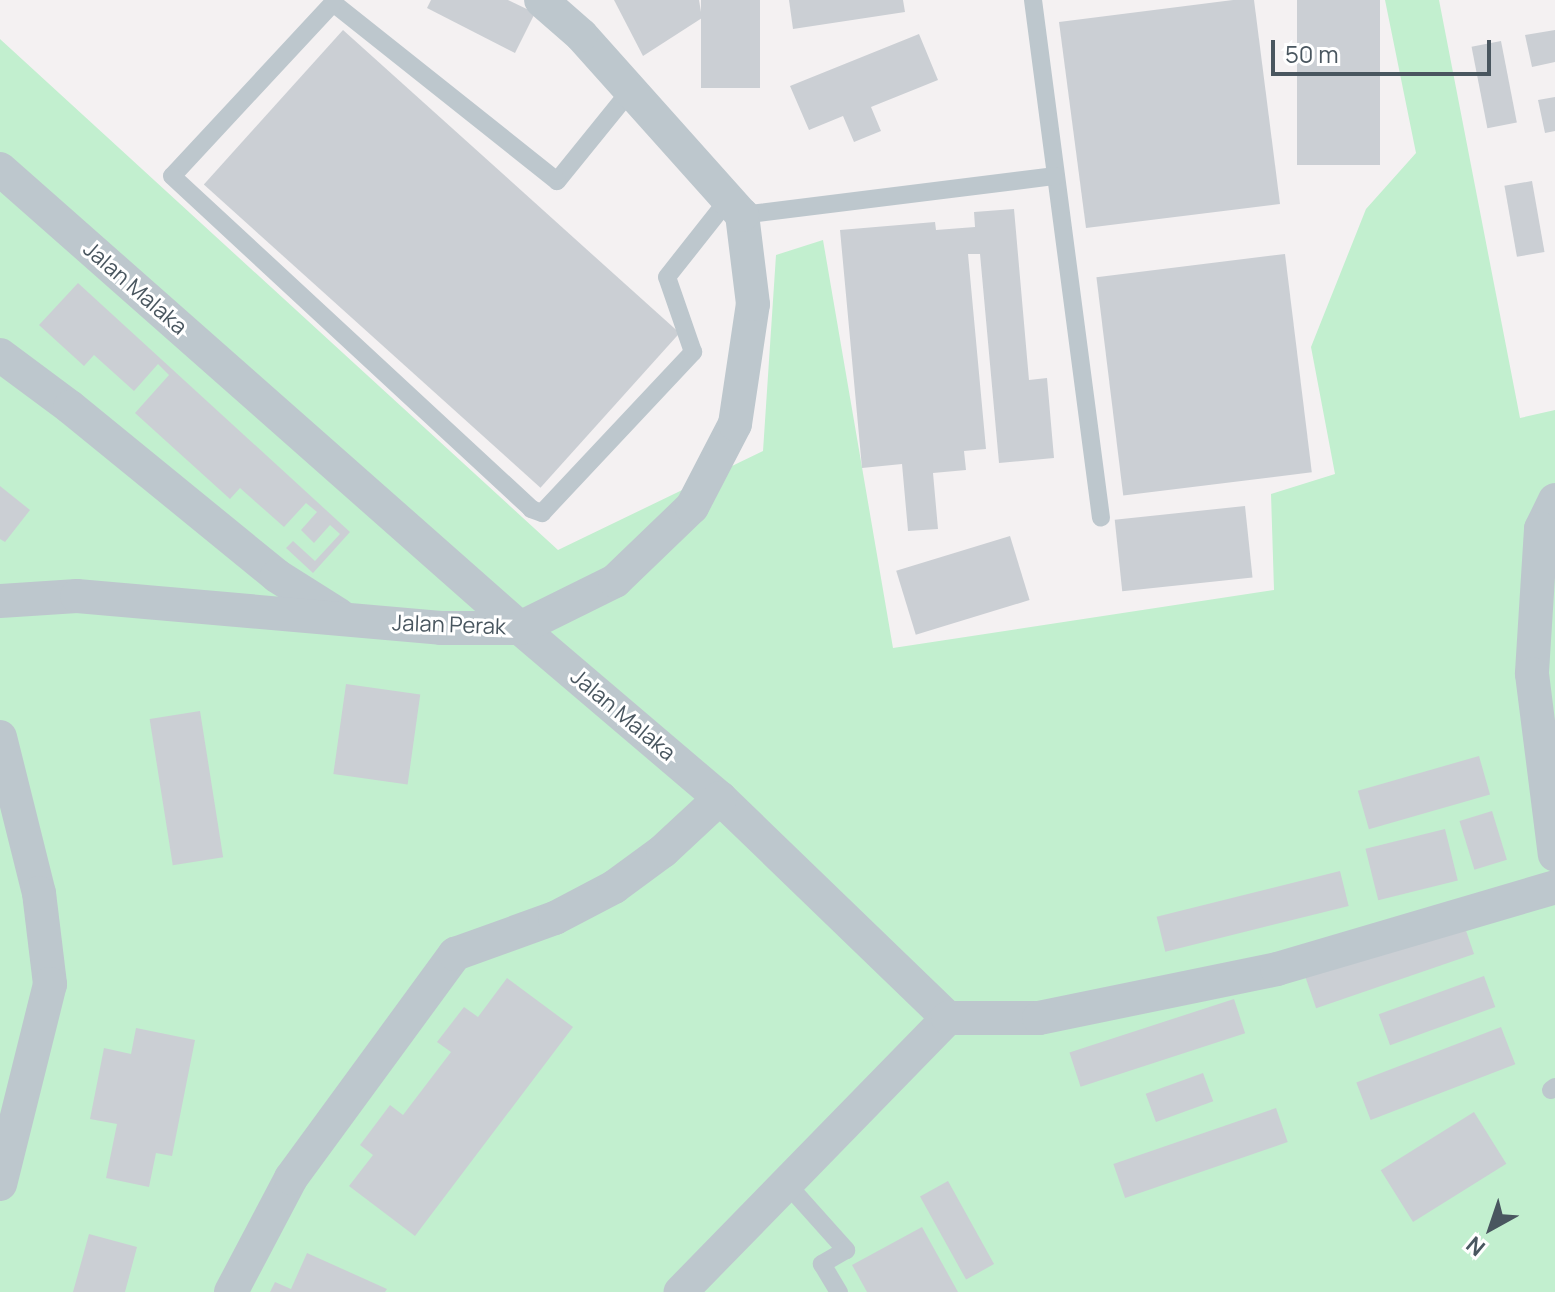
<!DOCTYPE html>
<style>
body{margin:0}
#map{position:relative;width:1555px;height:1292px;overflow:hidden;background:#f4f1f2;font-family:Manrope,sans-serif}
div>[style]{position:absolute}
.green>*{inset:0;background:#c2efcf}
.building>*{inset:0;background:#cbcfd4;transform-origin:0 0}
.lane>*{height:18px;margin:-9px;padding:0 9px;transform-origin:9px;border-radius:9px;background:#bdc7cd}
.street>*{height:34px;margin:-17px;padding:0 17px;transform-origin:17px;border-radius:17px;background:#bdc7cd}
span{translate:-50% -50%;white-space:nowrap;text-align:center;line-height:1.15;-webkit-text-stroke:6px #fff;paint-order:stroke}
.street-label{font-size:22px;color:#49565f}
.north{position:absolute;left:1451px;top:1188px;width:80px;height:80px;-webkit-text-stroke:6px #fff;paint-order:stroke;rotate:220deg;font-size:22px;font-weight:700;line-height:32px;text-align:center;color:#49565f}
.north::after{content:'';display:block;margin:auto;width:28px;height:36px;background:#49565f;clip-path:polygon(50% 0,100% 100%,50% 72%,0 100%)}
.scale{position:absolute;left:1271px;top:40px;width:220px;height:36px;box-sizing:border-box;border:4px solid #49565f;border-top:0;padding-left:10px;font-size:24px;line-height:28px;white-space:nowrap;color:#49565f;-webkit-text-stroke:6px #fff;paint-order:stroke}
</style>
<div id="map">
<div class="green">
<div style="clip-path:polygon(1385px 0,1439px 0,1520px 418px,1555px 410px,1555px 1292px,0 1292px,0 39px,558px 550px,763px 451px,776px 255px,823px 240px,893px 648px,1274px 590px,1271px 494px,1335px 474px,1311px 347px,1366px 209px,1416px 153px)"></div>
</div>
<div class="building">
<div style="clip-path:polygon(431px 0,508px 0,535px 13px,515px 53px,427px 8px)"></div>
<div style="clip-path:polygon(614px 0,699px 0,702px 18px,643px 56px)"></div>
<div style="left:701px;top:0;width:59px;height:88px"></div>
<div style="clip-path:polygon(789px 0,903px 0,905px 12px,793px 29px)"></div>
<div style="clip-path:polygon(1233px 0,1254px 0,1280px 204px,1086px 228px,1059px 22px)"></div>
<div style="left:1297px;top:0;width:83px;height:165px"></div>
<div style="left:343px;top:30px;width:453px;height:208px;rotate:42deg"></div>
<div style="clip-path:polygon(1555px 30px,1555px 62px,1532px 67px,1525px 35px)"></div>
<div style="clip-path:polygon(919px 34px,938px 80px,871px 107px,881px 131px,854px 142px,843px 116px,809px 130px,790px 86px)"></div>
<div style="left:1501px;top:41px;width:83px;height:30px;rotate:79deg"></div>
<div style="clip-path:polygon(1555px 97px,1555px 131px,1545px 133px,1538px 100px)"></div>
<div style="left:1532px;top:181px;width:72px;height:28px;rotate:80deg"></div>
<div style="clip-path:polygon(1014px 209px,1029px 380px,1047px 378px,1054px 458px,999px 463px,980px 254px,968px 254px,986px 449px,964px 451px,966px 470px,933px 473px,938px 529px,908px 531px,902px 464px,862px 468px,840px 230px,935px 222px,936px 230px,975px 227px,974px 212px)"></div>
<div style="left:1285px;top:254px;width:220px;height:190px;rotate:83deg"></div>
<div style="clip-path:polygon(78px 283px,350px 532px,313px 573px,286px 548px,293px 541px,315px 561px,340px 534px,330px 525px,314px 543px,301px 530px,317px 512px,306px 503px,284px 527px,240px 488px,230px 499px,135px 413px,169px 375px,158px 364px,134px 391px,94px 355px,84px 366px,39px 325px)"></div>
<div style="clip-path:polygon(0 486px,30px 510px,5px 542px,0 539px)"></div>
<div style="left:1245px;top:506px;width:72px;height:131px;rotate:84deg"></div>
<div style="left:1010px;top:536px;width:67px;height:119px;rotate:73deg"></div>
<div style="left:346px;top:684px;width:75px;height:91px;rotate:8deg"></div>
<div style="left:200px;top:711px;width:148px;height:51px;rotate:81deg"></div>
<div style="left:1479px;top:756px;width:40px;height:126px;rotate:74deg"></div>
<div style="left:1492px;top:811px;width:51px;height:34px;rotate:73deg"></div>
<div style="left:1445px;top:829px;width:53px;height:82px;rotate:76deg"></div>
<div style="left:1340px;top:871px;width:36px;height:189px;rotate:76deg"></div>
<div style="left:1462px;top:919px;width:37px;height:167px;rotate:71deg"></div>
<div style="left:1484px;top:976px;width:33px;height:112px;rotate:70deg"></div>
<div style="clip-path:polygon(507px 978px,573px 1027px,415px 1236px,349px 1186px,373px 1155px,360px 1145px,390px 1105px,403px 1115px,451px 1052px,437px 1042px,464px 1007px,478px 1017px)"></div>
<div style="left:1234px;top:999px;width:36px;height:173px;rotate:72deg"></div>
<div style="left:1501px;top:1027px;width:40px;height:155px;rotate:69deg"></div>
<div style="clip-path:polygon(136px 1028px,195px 1040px,172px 1156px,156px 1153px,149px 1187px,106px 1178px,117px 1124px,90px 1119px,104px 1048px,131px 1054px)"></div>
<div style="left:1203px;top:1073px;width:30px;height:61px;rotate:70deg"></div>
<div style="left:1276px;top:1108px;width:36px;height:172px;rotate:71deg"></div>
<div style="left:1474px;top:1112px;width:61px;height:110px;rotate:58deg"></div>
<div style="left:948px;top:1181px;width:95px;height:32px;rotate:61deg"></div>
<div style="clip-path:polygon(922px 1227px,958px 1292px,867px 1292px,852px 1265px)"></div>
<div style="clip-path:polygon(89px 1234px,137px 1247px,125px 1292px,73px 1292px)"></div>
<div style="clip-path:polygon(307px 1253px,387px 1289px,385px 1292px,270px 1292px,275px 1282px,291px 1289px)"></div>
</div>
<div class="lane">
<div style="left:1033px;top:0;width:522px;rotate:82.52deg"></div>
<div style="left:630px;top:91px;width:116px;rotate:129deg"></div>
<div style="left:557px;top:181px;width:286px;rotate:-141.5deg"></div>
<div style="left:333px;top:3px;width:236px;rotate:132.9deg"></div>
<div style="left:172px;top:176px;width:490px;rotate:42.8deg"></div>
<div style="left:531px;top:509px;width:12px;rotate:20deg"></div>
<div style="left:542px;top:513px;width:221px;rotate:-46.8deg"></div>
<div style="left:693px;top:352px;width:79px;rotate:-109.1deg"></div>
<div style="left:667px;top:277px;width:97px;rotate:-51.7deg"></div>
<div style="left:742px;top:215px;width:316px;rotate:-7.1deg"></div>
<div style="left:1551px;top:1090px;width:5px;rotate:-37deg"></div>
<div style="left:787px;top:1184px;width:89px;rotate:48.2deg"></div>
<div style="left:846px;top:1250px;width:28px;rotate:150deg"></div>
<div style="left:822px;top:1264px;width:33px;rotate:59deg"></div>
</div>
<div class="street">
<div style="left:0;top:169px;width:694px;rotate:41.43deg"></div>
<div style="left:520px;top:628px;width:262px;rotate:40.4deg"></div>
<div style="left:720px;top:798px;width:317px;rotate:44deg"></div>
<div style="left:948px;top:1018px;width:383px;rotate:134.3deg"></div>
<div style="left:0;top:355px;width:87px;rotate:36.6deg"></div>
<div style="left:70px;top:407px;width:267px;rotate:39.2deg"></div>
<div style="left:277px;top:576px;width:73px;rotate:32.2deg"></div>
<div style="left:1555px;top:500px;width:32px;rotate:116deg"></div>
<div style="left:1541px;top:529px;width:145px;rotate:93.6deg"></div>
<div style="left:1532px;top:674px;width:182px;rotate:82.8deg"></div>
<div style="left:0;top:601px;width:77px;rotate:-3.7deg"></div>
<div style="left:77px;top:596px;width:365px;rotate:5deg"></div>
<div style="left:441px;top:628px;width:79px"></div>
<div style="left:520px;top:628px;width:106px;rotate:-26.3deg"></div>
<div style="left:615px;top:581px;width:107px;rotate:-43.9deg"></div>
<div style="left:692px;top:507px;width:93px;rotate:-62.6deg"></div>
<div style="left:735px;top:424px;width:121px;rotate:-81.5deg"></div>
<div style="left:753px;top:304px;width:90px;rotate:-97deg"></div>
<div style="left:742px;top:215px;width:241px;rotate:-131.8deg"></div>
<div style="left:581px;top:35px;width:53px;rotate:-138.8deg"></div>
<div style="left:0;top:737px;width:161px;rotate:76deg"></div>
<div style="left:39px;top:893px;width:92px;rotate:83.1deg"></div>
<div style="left:50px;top:984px;width:206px;rotate:104deg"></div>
<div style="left:948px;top:1018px;width:91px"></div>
<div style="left:1039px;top:1018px;width:243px;rotate:-11.6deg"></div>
<div style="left:1277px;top:969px;width:290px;rotate:-16.4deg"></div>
<div style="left:231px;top:1292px;width:129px;rotate:-62.2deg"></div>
<div style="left:291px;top:1178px;width:278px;rotate:-53.8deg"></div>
<div style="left:455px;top:954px;width:106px;rotate:-19.8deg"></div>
<div style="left:555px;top:918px;width:67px;rotate:-27.7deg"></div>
<div style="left:614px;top:887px;width:61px;rotate:-36.3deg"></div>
<div style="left:663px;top:851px;width:78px;rotate:-42.9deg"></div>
</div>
<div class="street-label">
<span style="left:135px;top:288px;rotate:41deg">Jalan Malaka</span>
<span style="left:449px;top:625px;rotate:2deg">Jalan Perak</span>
<span style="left:623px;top:715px;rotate:40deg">Jalan Malaka</span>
</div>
<div class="north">N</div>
<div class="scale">50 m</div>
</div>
